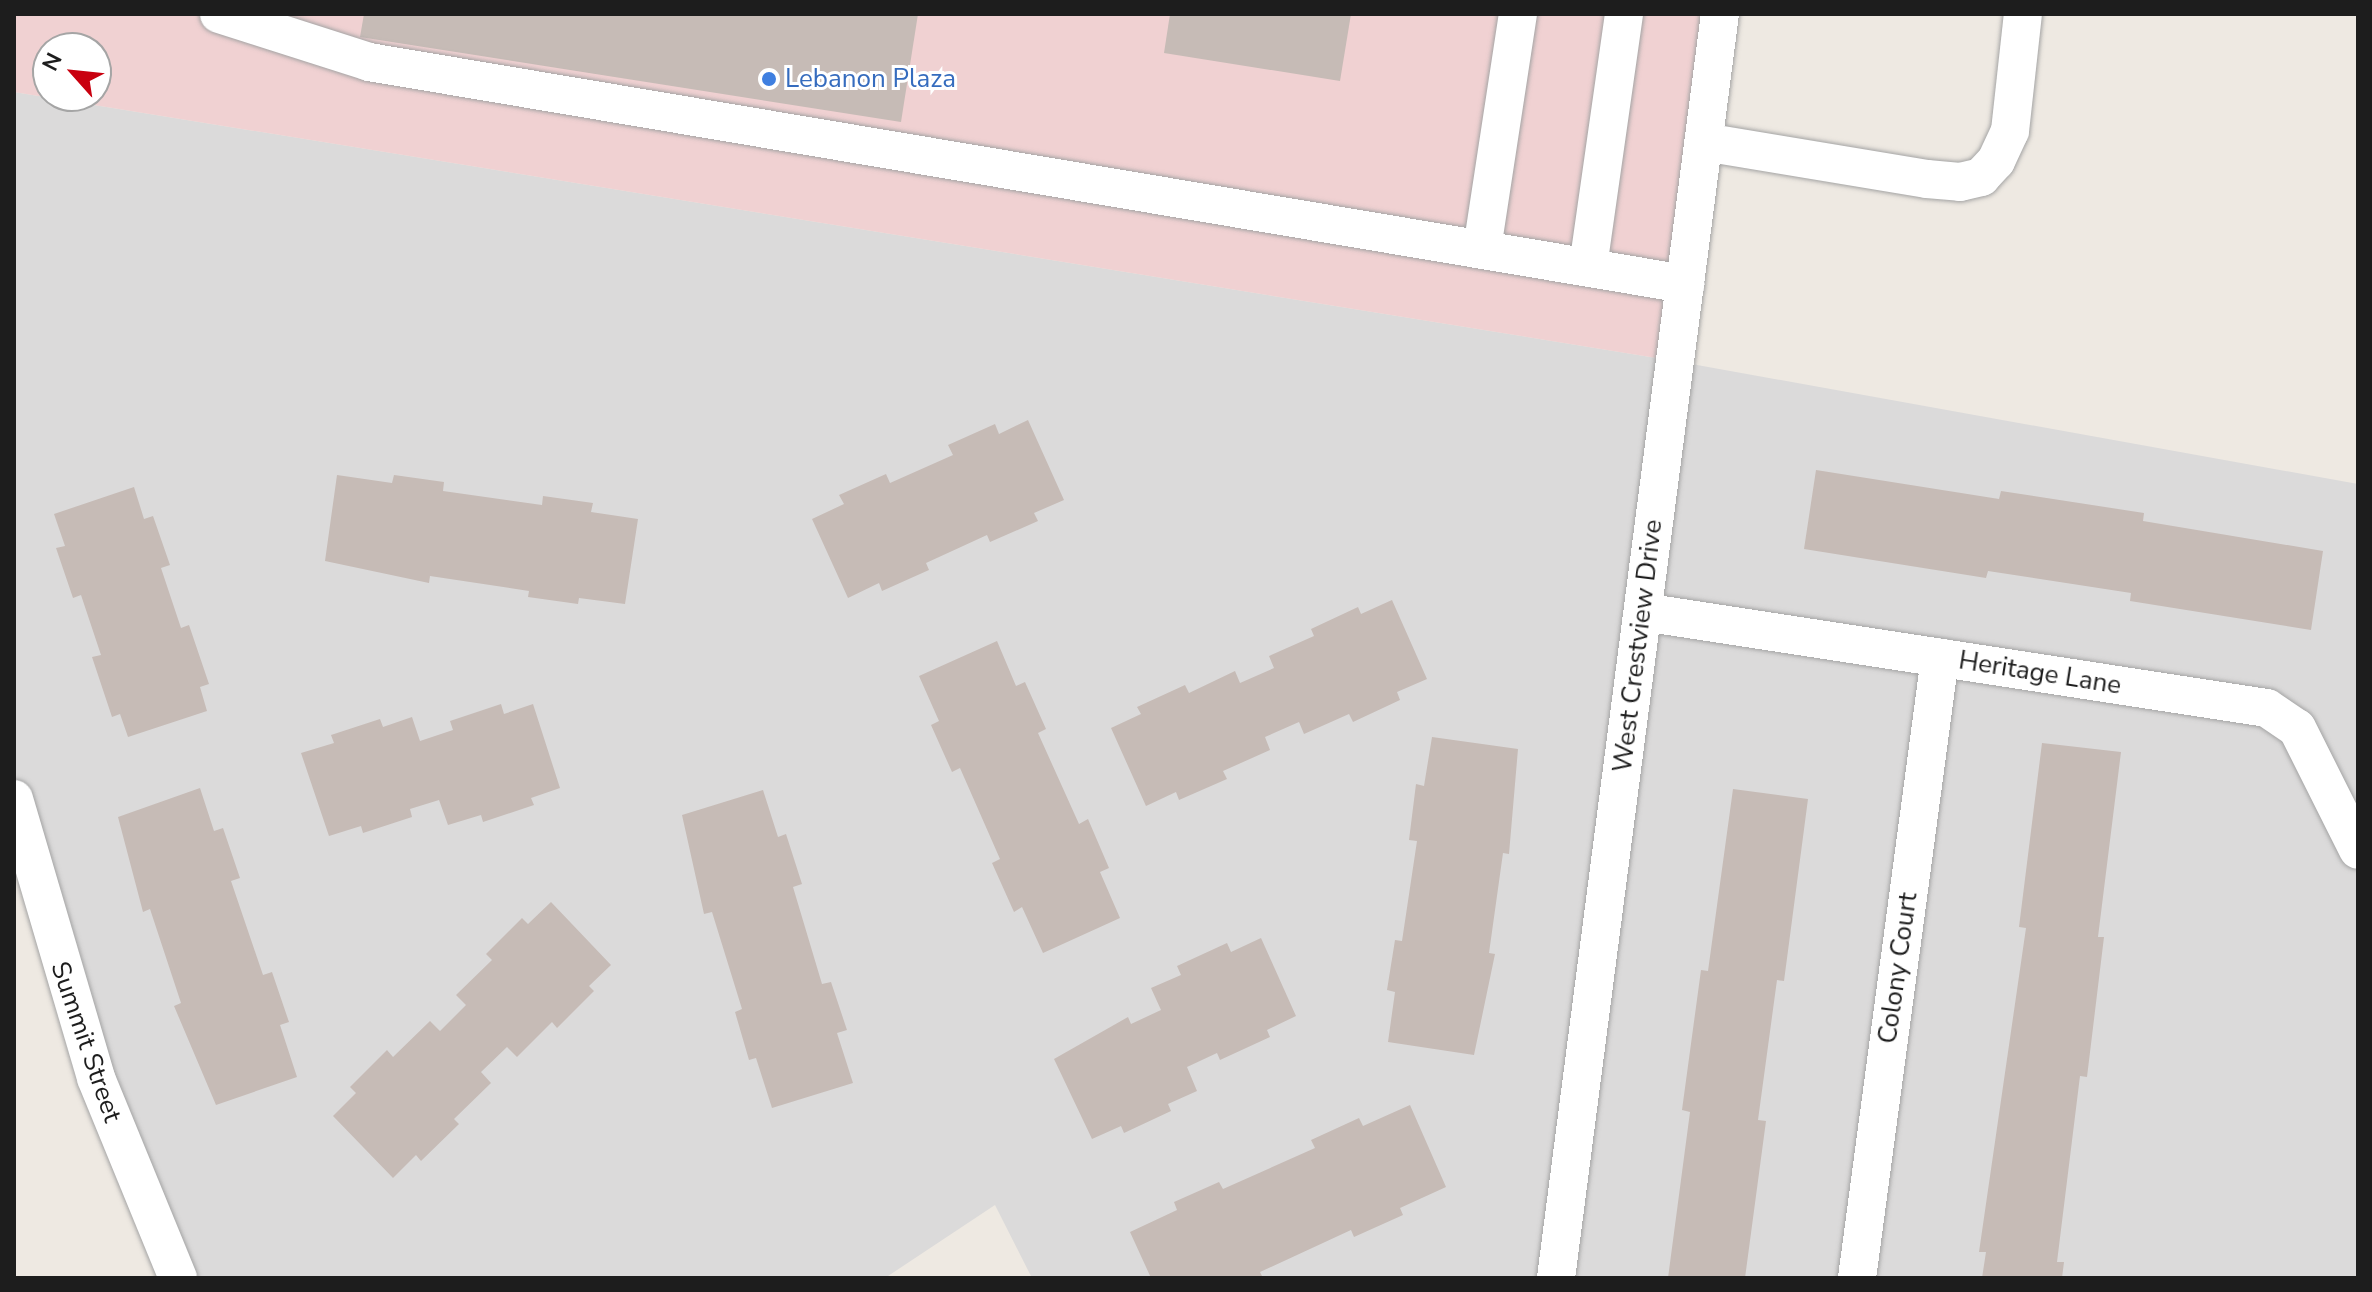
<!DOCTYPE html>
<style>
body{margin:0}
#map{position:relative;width:2372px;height:1292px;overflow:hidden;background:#eee9e2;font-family:"Nunito Sans",sans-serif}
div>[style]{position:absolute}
.residential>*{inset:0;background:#dbdada}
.commercial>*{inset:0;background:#f0d1d2}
.building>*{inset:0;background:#c6bbb6}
.roads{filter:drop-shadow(0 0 2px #a4a4a4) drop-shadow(0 0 2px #a4a4a4)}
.minor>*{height:38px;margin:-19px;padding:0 19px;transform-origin:19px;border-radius:19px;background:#fff}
.dots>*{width:22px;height:22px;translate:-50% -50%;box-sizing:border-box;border:4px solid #fff;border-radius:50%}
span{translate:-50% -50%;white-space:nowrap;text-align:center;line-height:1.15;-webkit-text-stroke:6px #fff;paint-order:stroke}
.shop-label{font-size:26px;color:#366cbe}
.left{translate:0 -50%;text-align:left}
.street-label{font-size:26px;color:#1d1d1d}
.frame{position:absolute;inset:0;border:16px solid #1d1d1d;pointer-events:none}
.north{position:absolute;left:32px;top:32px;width:80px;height:80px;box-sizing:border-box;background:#fff;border:2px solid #a5a5a5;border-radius:50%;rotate:297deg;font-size:22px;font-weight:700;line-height:32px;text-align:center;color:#1d1d1d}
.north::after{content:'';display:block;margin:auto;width:28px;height:36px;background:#c9000f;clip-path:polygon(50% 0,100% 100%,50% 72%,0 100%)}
</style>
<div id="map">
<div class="residential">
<div style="clip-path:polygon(14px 92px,1675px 361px,2358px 484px,2358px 1278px,1032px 1278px,995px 1205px,885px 1278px,178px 1278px,14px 799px)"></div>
</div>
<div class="commercial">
<div style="clip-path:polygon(evenodd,14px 14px,1720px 14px,1675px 361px,14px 92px,14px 14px,48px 48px,96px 48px,96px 96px,48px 96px,48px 48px)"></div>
</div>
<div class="building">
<div style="clip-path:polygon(364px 14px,918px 14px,901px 122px,360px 37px)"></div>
<div style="clip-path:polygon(1170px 14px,1351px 14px,1340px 81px,1164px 53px)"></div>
<div style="clip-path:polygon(1028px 420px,1064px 500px,1034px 513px,1038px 521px,990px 542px,987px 535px,926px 563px,929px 570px,882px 591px,879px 583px,848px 598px,812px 519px,844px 504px,839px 495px,886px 474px,890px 483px,953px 455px,948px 445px,995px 424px,999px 434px)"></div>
<div style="clip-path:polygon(1816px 470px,1999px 499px,2001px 491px,2144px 513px,2143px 521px,2323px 551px,2311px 630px,2130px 601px,2131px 593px,1988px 571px,1986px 578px,1804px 549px)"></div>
<div style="clip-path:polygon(337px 475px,392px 483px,394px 475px,444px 482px,443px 491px,542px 505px,543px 496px,593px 503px,591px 512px,638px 519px,625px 604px,579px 598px,578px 604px,528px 597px,529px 591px,430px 576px,429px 583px,325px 561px)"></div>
<div style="clip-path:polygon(134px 487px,144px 519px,153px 516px,170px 565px,161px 568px,181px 628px,189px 625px,209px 684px,200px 687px,207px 711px,128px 737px,120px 714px,112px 717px,92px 657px,101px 655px,81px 595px,73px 598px,56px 548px,65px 546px,54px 514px)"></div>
<div style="clip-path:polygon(1392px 600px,1427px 679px,1397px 692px,1400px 700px,1353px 722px,1349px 714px,1304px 734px,1299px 722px,1265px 737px,1270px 750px,1223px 771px,1227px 779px,1179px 800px,1176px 792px,1146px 806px,1111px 728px,1141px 714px,1137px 707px,1185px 685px,1189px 693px,1235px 671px,1240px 683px,1274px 668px,1269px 656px,1314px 636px,1311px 629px,1358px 607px,1361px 614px)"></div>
<div style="clip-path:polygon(997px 641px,1016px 686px,1025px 682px,1046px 729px,1038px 733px,1079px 824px,1088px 819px,1109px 868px,1100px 872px,1120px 918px,1043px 953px,1022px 907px,1014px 912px,992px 863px,1000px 859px,960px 768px,952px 772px,931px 725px,939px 721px,919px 676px)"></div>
<div style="clip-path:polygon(501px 704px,504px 714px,533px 704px,560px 788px,531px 798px,534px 805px,483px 822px,481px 815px,448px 825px,439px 800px,410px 809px,412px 817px,363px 833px,361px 826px,329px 836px,301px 753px,334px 743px,331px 735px,380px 719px,383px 727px,412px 717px,420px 741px,453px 730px,450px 721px)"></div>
<div style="clip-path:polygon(1432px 737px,1518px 749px,1509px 854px,1503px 853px,1489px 953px,1495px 954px,1474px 1055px,1388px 1042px,1395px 992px,1387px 990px,1395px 940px,1402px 941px,1417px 841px,1409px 840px,1416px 784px,1424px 786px)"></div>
<div style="clip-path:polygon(2042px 743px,2121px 752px,2098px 937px,2104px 937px,2087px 1077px,2080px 1076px,2057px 1262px,2064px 1262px,2062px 1278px,1982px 1278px,1986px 1252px,1979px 1252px,2026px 928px,2019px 927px)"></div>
<div style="clip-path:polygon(200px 788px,214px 831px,223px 828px,240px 878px,231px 881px,263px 975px,272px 972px,289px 1022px,280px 1025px,297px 1077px,216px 1105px,174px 1006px,181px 1003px,150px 909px,143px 912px,118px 817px)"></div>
<div style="clip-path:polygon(1733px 789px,1808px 799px,1784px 981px,1777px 980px,1758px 1120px,1766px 1121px,1745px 1278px,1668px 1278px,1690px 1112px,1682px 1110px,1701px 970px,1708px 971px)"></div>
<div style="clip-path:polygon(763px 790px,778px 837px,786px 834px,802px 884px,793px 887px,822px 984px,831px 982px,847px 1030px,837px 1033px,853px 1083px,772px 1108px,756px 1058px,749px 1060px,735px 1012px,742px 1009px,712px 912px,704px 914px,682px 815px)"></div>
<div style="clip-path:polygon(551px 902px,611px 965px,589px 986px,594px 991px,557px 1028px,552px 1022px,517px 1057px,507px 1047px,481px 1072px,491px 1083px,454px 1119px,459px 1124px,421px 1161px,416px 1155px,393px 1178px,333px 1116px,356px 1093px,350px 1087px,387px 1050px,393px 1057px,430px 1021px,440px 1031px,466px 1005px,456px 995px,492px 960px,486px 954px,522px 918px,528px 924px)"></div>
<div style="clip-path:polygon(1261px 938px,1296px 1016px,1267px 1030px,1270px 1037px,1220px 1060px,1217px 1053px,1187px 1067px,1197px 1091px,1168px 1104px,1171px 1111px,1124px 1133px,1121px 1126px,1092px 1139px,1054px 1059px,1128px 1017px,1131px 1024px,1161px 1010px,1151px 988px,1181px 975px,1177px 966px,1227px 943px,1231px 952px)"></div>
<div style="clip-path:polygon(1410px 1105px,1446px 1187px,1400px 1208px,1403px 1215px,1354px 1237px,1351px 1230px,1260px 1272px,1263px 1278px,1151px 1278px,1130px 1232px,1177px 1210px,1174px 1202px,1219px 1182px,1223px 1189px,1315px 1148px,1311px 1140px,1359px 1118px,1363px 1126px)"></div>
</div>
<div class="roads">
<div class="minor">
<div style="left:219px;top:14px;width:157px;rotate:17.7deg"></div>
<div style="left:369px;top:62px;width:1335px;rotate:9.58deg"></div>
<div style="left:1704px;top:142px;width:226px;rotate:9.4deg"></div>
<div style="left:1927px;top:179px;width:33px;rotate:5deg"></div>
<div style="left:1960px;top:182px;width:22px;rotate:-13deg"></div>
<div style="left:1981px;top:177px;width:22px;rotate:-47deg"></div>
<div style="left:1996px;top:161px;width:33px;rotate:-65deg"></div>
<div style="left:2010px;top:131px;width:118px;rotate:-83.7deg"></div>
<div style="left:1482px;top:249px;width:238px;rotate:-81.3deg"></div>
<div style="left:1588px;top:267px;width:256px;rotate:-81.9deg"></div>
<div style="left:1643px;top:612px;width:631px;rotate:8.75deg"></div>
<div style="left:2267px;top:708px;width:36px;rotate:34deg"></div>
<div style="left:2297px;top:728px;width:136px;rotate:63.4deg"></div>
<div style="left:14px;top:799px;width:291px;rotate:73.6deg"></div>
<div style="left:96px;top:1078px;width:216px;rotate:67.7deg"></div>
<div style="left:1556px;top:1278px;width:1275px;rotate:-82.61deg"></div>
<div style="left:1857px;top:1278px;width:626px;rotate:-82.38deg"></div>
</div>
</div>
<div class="dots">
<div style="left:769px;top:79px;background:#3f7fe0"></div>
</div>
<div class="shop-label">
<span class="left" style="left:785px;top:79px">Lebanon Plaza</span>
</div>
<div class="street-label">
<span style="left:1638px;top:646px;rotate:-83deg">West Crestview Drive</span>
<span style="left:2040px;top:673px;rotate:9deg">Heritage Lane</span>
<span style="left:1898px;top:968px;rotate:-82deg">Colony Court</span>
<span style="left:86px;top:1042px;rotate:71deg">Summit Street</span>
</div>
<div class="frame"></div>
<div class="north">N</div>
</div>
